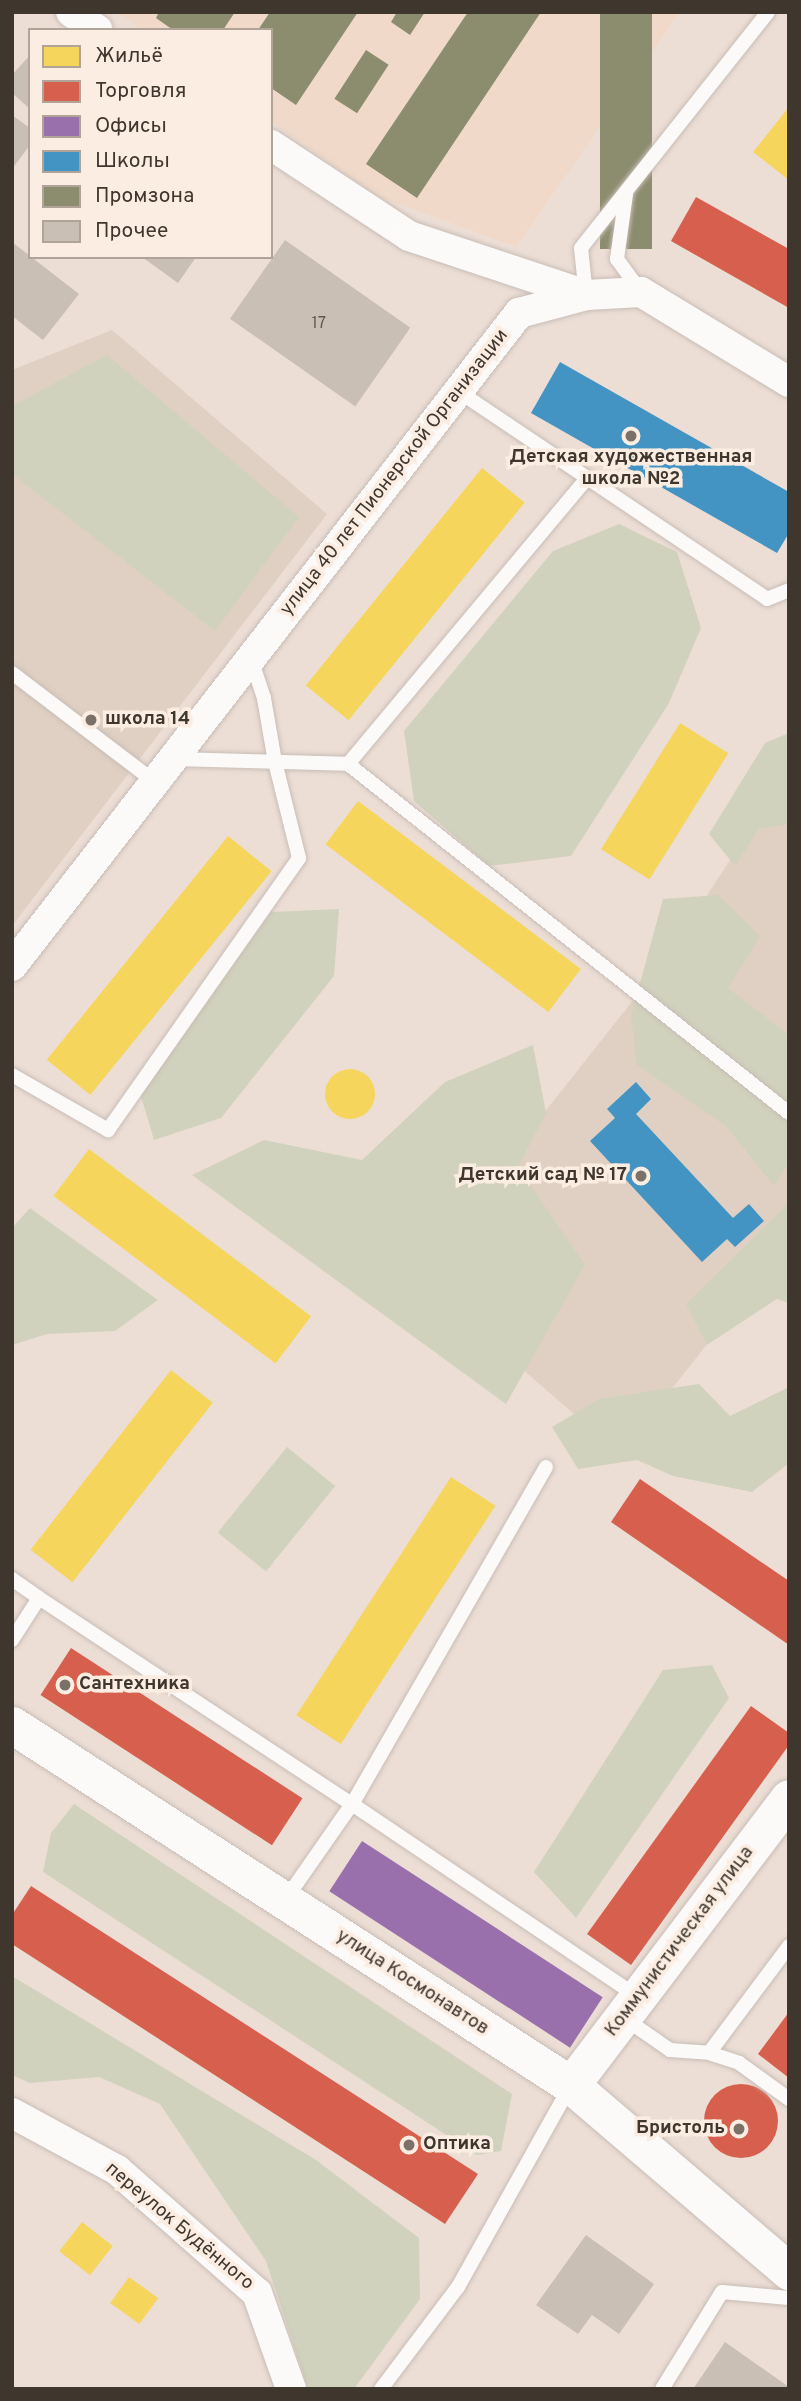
<!DOCTYPE html>
<meta charset="utf-8">
<style>
body{margin:0}
#map{position:relative;width:801px;height:2401px;overflow:hidden;background:#ecded5;font-family:Overpass,sans-serif}
div>[style]{position:absolute}
.built>*{inset:0;background:#f0d9c8}
.education>*{inset:0;background:#dfd0c3}
.green>*{inset:0;background:#d1d2bd;transform-origin:0 0}
.homes>*{inset:0;background:#f6d55c;transform-origin:0 0}
.round{border-radius:50%}
.shops>*{inset:0;background:#d6604d;transform-origin:0 0}
.offices>*{inset:0;background:#9970ab;transform-origin:0 0}
.schools>*{inset:0;background:#4393c3}
.industry>*{inset:0;background:#8c8c6e;transform-origin:0 0}
.building>*{inset:0;background:#cabfb5;transform-origin:0 0}
.roads{filter:drop-shadow(0 0 2px #c8bdb6) drop-shadow(0 0 2px #c8bdb6)}
.service>*{height:14px;margin:-7px;padding:0 7px;transform-origin:7px;border-radius:7px;background:#fcfaf9}
.minor>*{height:30px;margin:-15px;padding:0 15px;transform-origin:15px;border-radius:15px;background:#fcfaf9}
.tertiary>*{height:37px;margin:-18.5px;padding:0 18.5px;transform-origin:18.5px;border-radius:18.5px;background:#fcfaf9}
.dots>*{width:19px;height:19px;translate:-50% -50%;box-sizing:border-box;border:4px solid #fbede1;border-radius:50%}
span{translate:-50% -50%;white-space:nowrap;text-align:center;line-height:1.15;-webkit-text-stroke:7px #fbede1;paint-order:stroke}
.number-label{font-size:16px;color:#625850}
.number-label span{-webkit-text-stroke-width:0}
.poi-label{font-size:19px;color:#3f362e;font-weight:700}
.left{translate:0 -50%;text-align:left}
.right{translate:-100% -50%;text-align:right}
.street-label{font-size:19px;color:#3f362e}
.frame{position:absolute;inset:0;border:14px solid #3f362e;pointer-events:none}
.legend{position:absolute;left:28px;top:28px;width:245px;height:231px;box-sizing:border-box;background:#fbede1;border:2px solid #b0a499;margin:0;padding:9px 12px;list-style:none;font-size:21px;color:#3f362e}
.legend li{display:flex;align-items:center;gap:14px;height:35px}
.legend b{width:35px;border:2px solid #b0a499}
</style>
<div id="map">
<div class="built">
<div style="clip-path:polygon(117px 12px,680px 12px,516px 247px,377px 196px,271px 121px,271px 30px,142px 30px)"></div>
</div>
<div class="education">
<div style="clip-path:polygon(112px 330px,327px 514px,12px 926px,12px 370px)"></div>
<div style="clip-path:polygon(789px 771px,789px 1055px,666px 957px)"></div>
<div style="clip-path:polygon(642px 989px,789px 1111px,789px 1241px,620px 1454px,415px 1276px)"></div>
</div>
<div class="green">
<div style="clip-path:polygon(107px 355px,299px 517px,215px 631px,12px 474px,12px 406px)"></div>
<div style="clip-path:polygon(619px 524px,677px 552px,701px 628px,669px 703px,571px 856px,489px 866px,414px 801px,404px 731px,553px 551px)"></div>
<div style="clip-path:polygon(789px 733px,789px 824px,759px 829px,735px 866px,709px 834px,765px 743px)"></div>
<div style="clip-path:polygon(718px 895px,760px 936px,728px 988px,789px 1035px,789px 1162px,774px 1186px,726px 1126px,637px 1065px,631px 1016px,663px 899px)"></div>
<div style="clip-path:polygon(339px 909px,334px 976px,221px 1118px,154px 1140px,140px 1093px,271px 912px)"></div>
<div style="clip-path:polygon(533px 1045px,546px 1113px,518px 1167px,585px 1265px,506px 1404px,192px 1175px,264px 1140px,362px 1160px,445px 1082px)"></div>
<div style="clip-path:polygon(789px 1203px,789px 1303px,777px 1299px,707px 1345px,686px 1304px)"></div>
<div style="clip-path:polygon(30px 1208px,158px 1300px,115px 1331px,47px 1334px,12px 1345px,12px 1228px)"></div>
<div style="clip-path:polygon(699px 1384px,730px 1416px,789px 1387px,789px 1463px,752px 1492px,673px 1476px,637px 1460px,578px 1469px,552px 1427px,599px 1399px)"></div>
<div style="left:287px;top:1447px;width:62px;height:110px;rotate:39deg"></div>
<div style="clip-path:polygon(712px 1665px,729px 1698px,576px 1918px,534px 1872px,663px 1670px)"></div>
<div style="clip-path:polygon(74px 1804px,512px 2094px,501px 2151px,477px 2155px,43px 1872px,51px 1833px)"></div>
<div style="clip-path:polygon(12px 1976px,316px 2160px,419px 2238px,420px 2299px,354px 2389px,308px 2389px,266px 2261px,160px 2104px,99px 2077px,30px 2083px,12px 2075px)"></div>
</div>
<div class="homes">
<div style="clip-path:polygon(789px 107px,789px 180px,753px 152px)"></div>
<div style="left:482px;top:468px;width:55px;height:280px;rotate:39deg"></div>
<div style="left:680px;top:723px;width:57px;height:149px;rotate:32deg"></div>
<div style="left:358px;top:801px;width:279px;height:54px;rotate:37deg"></div>
<div style="left:228px;top:836px;width:56px;height:288px;rotate:39deg"></div>
<div class="round" style="left:325px;top:1069px;width:50px;height:50px"></div>
<div style="left:89px;top:1149px;width:278px;height:59px;rotate:37deg"></div>
<div style="left:171px;top:1370px;width:53px;height:228px;rotate:38deg"></div>
<div style="left:451px;top:1477px;width:53px;height:284px;rotate:33deg"></div>
<div style="left:82px;top:2222px;width:39px;height:37px;rotate:38deg"></div>
<div style="left:129px;top:2277px;width:36px;height:32px;rotate:36deg"></div>
</div>
<div class="shops">
<div style="clip-path:polygon(696px 197px,789px 249px,789px 308px,671px 241px)"></div>
<div style="clip-path:polygon(640px 1479px,789px 1581px,789px 1645px,611px 1522px)"></div>
<div style="left:71px;top:1648px;width:276px;height:56px;rotate:33deg"></div>
<div style="clip-path:polygon(751px 1706px,789px 1733px,789px 1745px,631px 1965px,587px 1934px)"></div>
<div style="clip-path:polygon(31px 1886px,478px 2174px,445px 2224px,12px 1944px,12px 1915px)"></div>
<div style="clip-path:polygon(789px 2012px,789px 2078px,758px 2054px)"></div>
<div class="round" style="left:704px;top:2084px;width:74px;height:74px"></div>
</div>
<div class="offices">
<div style="left:362px;top:1841px;width:287px;height:60px;rotate:33deg"></div>
</div>
<div class="schools">
<div style="clip-path:polygon(560px 362px,789px 492px,789px 533px,777px 553px,531px 413px)"></div>
<div style="clip-path:polygon(636px 1082px,651px 1099px,636px 1114px,733px 1218px,749px 1204px,764px 1221px,735px 1247px,727px 1239px,702px 1262px,590px 1141px,615px 1118px,607px 1109px)"></div>
</div>
<div class="industry">
<div style="clip-path:polygon(159px 12px,235px 12px,223px 30px,173px 30px,156px 18px)"></div>
<div style="clip-path:polygon(270px 12px,358px 12px,296px 105px,271px 88px,271px 30px,258px 30px)"></div>
<div style="clip-path:polygon(397px 12px,425px 12px,410px 35px,391px 22px)"></div>
<div style="clip-path:polygon(468px 12px,541px 12px,417px 198px,366px 164px)"></div>
<div style="left:600px;top:12px;width:52px;height:237px"></div>
<div style="left:366px;top:50px;width:27px;height:58px;rotate:33deg"></div>
</div>
<div class="building">
<div style="clip-path:polygon(30px 55px,30px 109px,12px 93px,12px 75px)"></div>
<div style="clip-path:polygon(12px 115px,30px 128px,30px 145px,12px 169px)"></div>
<div style="left:285px;top:240px;width:153px;height:96px;rotate:35deg"></div>
<div style="clip-path:polygon(12px 242px,79px 294px,43px 340px,12px 316px)"></div>
<div style="clip-path:polygon(142px 257px,196px 257px,178px 283px)"></div>
<div style="clip-path:polygon(586px 2235px,654px 2284px,619px 2334px,592px 2315px,578px 2334px,536px 2305px)"></div>
<div style="clip-path:polygon(725px 2342px,789px 2387px,789px 2389px,693px 2389px)"></div>
</div>
<div class="roads">
<div class="service">
<div style="left:626px;top:194px;width:66px;rotate:97.9deg"></div>
<div style="left:617px;top:259px;width:39px;rotate:54deg"></div>
<div style="left:586px;top:295px;width:47px;rotate:-96.1deg"></div>
<div style="left:581px;top:248px;width:301px;rotate:-51.6deg"></div>
<div style="left:458px;top:391px;width:372px;rotate:33.9deg"></div>
<div style="left:767px;top:599px;width:24px;rotate:-22deg"></div>
<div style="left:12px;top:673px;width:180px;rotate:37.3deg"></div>
<div style="left:173px;top:759px;width:175px;rotate:1.6deg"></div>
<div style="left:348px;top:764px;width:373px;rotate:-50.1deg"></div>
<div style="left:348px;top:764px;width:562px;rotate:38.36deg"></div>
<div style="left:12px;top:1075px;width:111px;rotate:29.8deg"></div>
<div style="left:108px;top:1130px;width:332px;rotate:-54.9deg"></div>
<div style="left:299px;top:858px;width:99px;rotate:-104deg"></div>
<div style="left:275px;top:762px;width:65px;rotate:-99.8deg"></div>
<div style="left:264px;top:698px;width:41px;rotate:-108.4deg"></div>
<div style="left:546px;top:1467px;width:389px;rotate:119.9deg"></div>
<div style="left:352px;top:1804px;width:344px;rotate:34deg"></div>
<div style="left:12px;top:1579px;width:33px;rotate:35deg"></div>
<div style="left:39px;top:1598px;width:50px;rotate:122.7deg"></div>
<div style="left:39px;top:1598px;width:375px;rotate:33.4deg"></div>
<div style="left:352px;top:1804px;width:117px;rotate:124.9deg"></div>
<div style="left:624px;top:2018px;width:56px;rotate:34.8deg"></div>
<div style="left:670px;top:2050px;width:39px;rotate:4deg"></div>
<div style="left:709px;top:2053px;width:134px;rotate:-53.2deg"></div>
<div style="left:709px;top:2053px;width:32px;rotate:18deg"></div>
<div style="left:739px;top:2063px;width:62px;rotate:35.8deg"></div>
<div style="left:381px;top:2389px;width:128px;rotate:-53deg"></div>
<div style="left:458px;top:2287px;width:231px;rotate:-60.8deg"></div>
<div style="left:662px;top:2389px;width:114px;rotate:-58.3deg"></div>
<div style="left:722px;top:2292px;width:67px;rotate:5.1deg"></div>
</div>
<div class="minor">
<div style="left:71px;top:12px;width:32px;rotate:34deg"></div>
<div style="left:271px;top:145px;width:165px;rotate:33.4deg"></div>
<div style="left:409px;top:236px;width:187px;rotate:18.4deg"></div>
<div style="left:12px;top:966px;width:827px;rotate:-52.17deg"></div>
<div style="left:519px;top:313px;width:69px;rotate:-15deg"></div>
<div style="left:586px;top:295px;width:55px;rotate:-3.1deg"></div>
<div style="left:641px;top:292px;width:173px;rotate:31.3deg"></div>
<div style="left:12px;top:2113px;width:119px;rotate:28.5deg"></div>
<div style="left:117px;top:2170px;width:186px;rotate:41.3deg"></div>
<div style="left:257px;top:2293px;width:102px;rotate:70.5deg"></div>
</div>
<div class="tertiary">
<div style="left:12px;top:1725px;width:665px;rotate:32.78deg"></div>
<div style="left:571px;top:2085px;width:287px;rotate:40.5deg"></div>
<div style="left:571px;top:2085px;width:360px;rotate:-52.8deg"></div>
</div>
</div>
<div class="dots">
<div style="left:631px;top:436px;background:#7c7168"></div>
<div style="left:91px;top:720px;background:#7c7168"></div>
<div style="left:641px;top:1176px;background:#7c7168"></div>
<div style="left:65px;top:1685px;background:#7c7168"></div>
<div style="left:739px;top:2129px;background:#7c7168"></div>
<div style="left:409px;top:2145px;background:#7c7168"></div>
</div>
<div class="number-label">
<span style="left:319px;top:324px">17</span>
</div>
<div class="poi-label">
<span style="left:631px;top:469px">Детская художественная<br>школа №2</span>
<span class="left" style="left:105px;top:720px">школа 14</span>
<span class="right" style="left:627px;top:1176px">Детский сад № 17</span>
<span class="left" style="left:79px;top:1685px">Сантехника</span>
<span class="right" style="left:725px;top:2129px">Бристоль</span>
<span class="left" style="left:423px;top:2145px">Оптика</span>
</div>
<div class="street-label">
<span style="left:395px;top:473px;rotate:-52deg">улица 40 лет Пионерской Организации</span>
<span style="left:680px;top:1942px;rotate:-53deg">Коммунистическая улица</span>
<span style="left:412px;top:1983px;rotate:33deg">улица Космонавтов</span>
<span style="left:179px;top:2227px;rotate:40deg">переулок Будённого</span>
</div>
<div class="frame"></div>
<ul class="legend">
<li><b style="height:19px;background:#f6d55c"></b>Жильё</li>
<li><b style="height:19px;background:#d6604d"></b>Торговля</li>
<li><b style="height:19px;background:#9970ab"></b>Офисы</li>
<li><b style="height:19px;background:#4393c3"></b>Школы</li>
<li><b style="height:19px;background:#8c8c6e"></b>Промзона</li>
<li><b style="height:19px;background:#cabfb5"></b>Прочее</li>
</ul>
</div>
